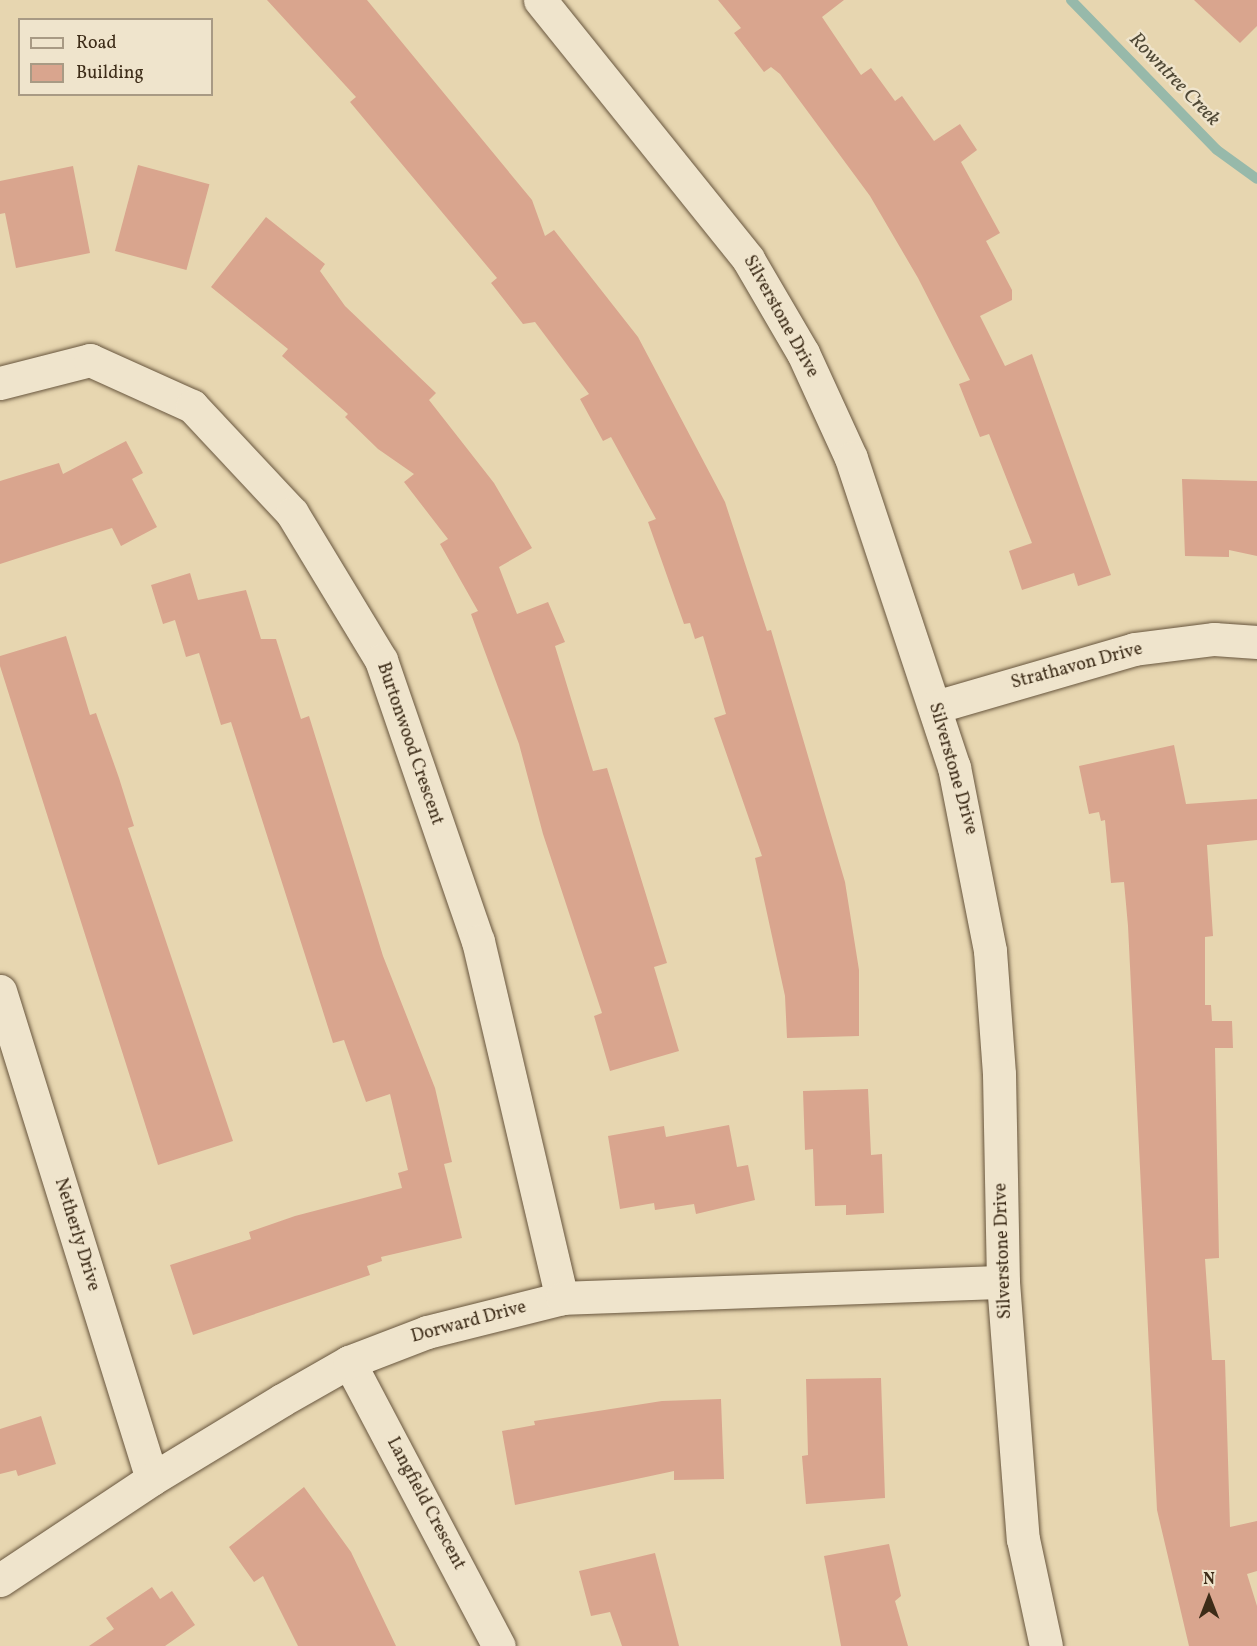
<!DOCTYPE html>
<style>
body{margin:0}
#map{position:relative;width:1257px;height:1646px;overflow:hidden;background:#e7d6b0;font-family:Vollkorn,serif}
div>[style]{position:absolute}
.stream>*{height:10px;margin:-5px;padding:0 5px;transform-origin:5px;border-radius:5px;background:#97b9aa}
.building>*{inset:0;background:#d9a58e;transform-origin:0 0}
.roads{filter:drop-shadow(0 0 2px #68563e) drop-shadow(0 0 2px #68563e)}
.minor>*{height:33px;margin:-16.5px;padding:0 16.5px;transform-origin:16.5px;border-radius:16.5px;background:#efe4cc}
span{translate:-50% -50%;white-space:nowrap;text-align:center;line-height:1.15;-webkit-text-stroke:5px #efe4cc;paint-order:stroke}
.street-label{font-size:18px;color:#3d2c18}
.water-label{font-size:20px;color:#4f4835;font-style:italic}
.legend{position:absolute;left:18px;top:18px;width:195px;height:78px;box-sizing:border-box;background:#efe4cc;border:2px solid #a89a84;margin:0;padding:8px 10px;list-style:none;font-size:18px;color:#3d2c18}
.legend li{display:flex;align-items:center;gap:12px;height:30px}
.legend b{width:30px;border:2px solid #a89a84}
.north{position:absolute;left:1179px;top:1568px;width:60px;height:60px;-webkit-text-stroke:4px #efe4cc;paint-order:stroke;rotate:0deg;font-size:16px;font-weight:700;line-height:24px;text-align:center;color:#3d2c18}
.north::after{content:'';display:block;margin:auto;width:21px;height:27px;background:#3d2c18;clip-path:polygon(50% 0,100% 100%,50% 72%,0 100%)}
</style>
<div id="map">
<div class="stream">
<div style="left:1071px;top:0;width:209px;rotate:45.8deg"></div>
<div style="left:1217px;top:150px;width:49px;rotate:35.9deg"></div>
</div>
<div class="building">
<div style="clip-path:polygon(267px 0,367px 0,532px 200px,545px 236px,554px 230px,638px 337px,725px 502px,767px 631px,771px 630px,845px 882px,859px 970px,859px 1036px,787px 1038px,785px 996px,755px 858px,762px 856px,714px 718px,726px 714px,703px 636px,695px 639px,690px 623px,684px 624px,648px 522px,656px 519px,611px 437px,603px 441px,580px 399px,589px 394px,535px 322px,523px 324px,491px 283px,497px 278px,350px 102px,356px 97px)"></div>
<div style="clip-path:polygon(718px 0,844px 0,822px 17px,861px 75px,871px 68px,895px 101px,902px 96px,934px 141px,960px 124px,977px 150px,961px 162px,1000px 233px,986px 241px,1012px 290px,1012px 300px,980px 316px,1005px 366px,1032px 354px,1111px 575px,1078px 586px,1074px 573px,1022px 590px,1009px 551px,1032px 543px,989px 434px,980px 437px,959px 384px,970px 380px,918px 278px,870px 196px,780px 74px,771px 67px,764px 72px,734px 33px,741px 28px)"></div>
<div style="clip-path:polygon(1194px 0,1257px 0,1257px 26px,1240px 43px)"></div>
<div style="left:138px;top:165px;width:74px;height:89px;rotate:15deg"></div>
<div style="clip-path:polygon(73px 166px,90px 253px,16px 268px,5px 213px,0 214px,0 181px)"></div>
<div style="clip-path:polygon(266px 217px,325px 264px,320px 271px,345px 306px,436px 393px,429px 400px,494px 483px,532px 548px,499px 567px,517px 614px,548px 602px,565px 642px,555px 646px,593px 771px,607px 768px,667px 963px,654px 967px,679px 1051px,610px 1071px,594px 1016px,602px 1013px,543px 834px,519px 744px,471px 614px,478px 611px,440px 544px,448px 539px,404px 482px,414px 474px,378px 449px,345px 417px,348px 414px,282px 356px,288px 349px,211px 287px)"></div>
<div style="clip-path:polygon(126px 441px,143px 473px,132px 479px,157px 527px,121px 546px,112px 528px,0 564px,0 481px,59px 463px,63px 474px)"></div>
<div style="clip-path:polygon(1182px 479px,1257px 481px,1257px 556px,1229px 550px,1229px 557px,1185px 556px)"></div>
<div style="clip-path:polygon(190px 573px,198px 600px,246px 590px,261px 639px,276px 639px,301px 719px,309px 716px,383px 956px,435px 1088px,452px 1162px,444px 1164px,462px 1238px,381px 1257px,382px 1261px,367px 1266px,370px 1275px,193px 1335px,170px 1265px,251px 1239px,249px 1232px,295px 1216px,402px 1188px,398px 1173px,408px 1170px,390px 1094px,366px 1102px,344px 1040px,333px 1043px,231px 722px,221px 725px,199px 653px,186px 657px,175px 620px,163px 624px,151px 585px)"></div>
<div style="clip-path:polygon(66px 636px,90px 715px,96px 713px,119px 778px,134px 826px,128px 828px,233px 1141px,158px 1165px,0 666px,0 656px)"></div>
<div style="clip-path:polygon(1174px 745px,1186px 804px,1257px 799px,1257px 840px,1207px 845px,1213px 936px,1205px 937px,1205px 1005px,1211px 1005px,1212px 1021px,1232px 1021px,1233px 1048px,1215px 1048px,1219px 1258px,1205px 1259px,1212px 1360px,1225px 1360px,1230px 1527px,1257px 1521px,1257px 1571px,1247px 1574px,1257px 1606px,1257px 1646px,1189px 1646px,1157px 1510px,1128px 926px,1124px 882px,1111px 883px,1105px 820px,1101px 821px,1099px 812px,1089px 814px,1079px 766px)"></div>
<div style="clip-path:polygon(868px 1089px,871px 1155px,882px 1154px,884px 1213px,846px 1215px,846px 1205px,815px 1206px,813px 1149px,805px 1150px,803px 1091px)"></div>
<div style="clip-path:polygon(729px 1125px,737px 1167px,748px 1165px,755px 1200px,696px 1214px,694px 1204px,655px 1210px,654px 1203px,620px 1209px,608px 1136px,664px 1126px,666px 1137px)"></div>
<div style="clip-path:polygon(881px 1378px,885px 1498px,806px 1504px,802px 1456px,808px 1455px,806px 1379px)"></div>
<div style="clip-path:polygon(721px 1399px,724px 1479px,674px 1480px,674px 1471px,515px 1505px,502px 1431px,535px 1425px,534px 1421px,662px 1401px)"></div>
<div style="clip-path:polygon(41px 1416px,56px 1464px,18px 1476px,16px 1470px,0 1474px,0 1429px)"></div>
<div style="clip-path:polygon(304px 1487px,351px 1552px,396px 1646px,298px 1646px,263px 1576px,254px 1582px,229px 1547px)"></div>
<div style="clip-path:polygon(889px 1544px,901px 1596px,895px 1601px,908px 1646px,841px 1646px,824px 1556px)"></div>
<div style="clip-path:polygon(655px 1553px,679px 1646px,622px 1646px,610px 1612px,591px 1616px,579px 1571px)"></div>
<div style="clip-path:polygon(152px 1587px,160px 1599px,172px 1591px,195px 1625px,165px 1646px,89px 1646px,114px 1629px,106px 1618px)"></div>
</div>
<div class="roads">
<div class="minor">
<div style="left:540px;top:0;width:332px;rotate:51.2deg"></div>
<div style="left:748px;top:259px;width:109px;rotate:59.7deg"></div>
<div style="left:803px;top:353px;width:115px;rotate:65.4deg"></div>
<div style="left:851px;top:458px;width:326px;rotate:71.6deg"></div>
<div style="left:954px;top:767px;width:187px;rotate:78.9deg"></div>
<div style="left:990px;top:951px;width:123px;rotate:85.8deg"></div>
<div style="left:999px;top:1074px;width:208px;rotate:88.9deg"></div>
<div style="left:1003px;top:1282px;width:258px;rotate:85.6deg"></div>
<div style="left:1023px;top:1539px;width:109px;rotate:77.9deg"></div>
<div style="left:0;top:383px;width:93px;rotate:-14.3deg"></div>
<div style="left:90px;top:360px;width:112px;rotate:24.3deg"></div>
<div style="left:192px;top:406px;width:146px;rotate:46.9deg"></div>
<div style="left:292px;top:513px;width:172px;rotate:58.8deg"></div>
<div style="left:381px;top:660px;width:297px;rotate:71deg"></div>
<div style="left:478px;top:941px;width:367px;rotate:76.8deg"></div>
<div style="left:935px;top:707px;width:207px;rotate:-16.2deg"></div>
<div style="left:1134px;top:649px;width:81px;rotate:-7.1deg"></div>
<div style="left:1214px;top:639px;width:43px;rotate:4deg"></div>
<div style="left:0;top:991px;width:511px;rotate:72.7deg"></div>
<div style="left:349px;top:1362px;width:321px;rotate:62.2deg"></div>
<div style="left:0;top:1580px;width:182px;rotate:-33.6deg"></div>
<div style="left:152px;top:1479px;width:152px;rotate:-31.3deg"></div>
<div style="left:282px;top:1400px;width:77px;rotate:-29.6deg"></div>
<div style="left:349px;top:1362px;width:84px;rotate:-21deg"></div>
<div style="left:427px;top:1332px;width:139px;rotate:-14.1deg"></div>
<div style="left:562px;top:1298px;width:441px;rotate:-2.1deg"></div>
</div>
</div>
<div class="street-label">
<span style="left:780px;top:317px;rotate:61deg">Silverstone Drive</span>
<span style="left:1077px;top:667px;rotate:-15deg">Strathavon Drive</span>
<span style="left:409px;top:744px;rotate:71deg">Burtonwood Crescent</span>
<span style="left:952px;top:769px;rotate:74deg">Silverstone Drive</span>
<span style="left:76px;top:1235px;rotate:73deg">Netherly Drive</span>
<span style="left:1004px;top:1251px;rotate:-92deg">Silverstone Drive</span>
<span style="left:469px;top:1323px;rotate:-15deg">Dorward Drive</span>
<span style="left:425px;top:1504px;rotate:62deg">Langfield Crescent</span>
</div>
<div class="water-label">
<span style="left:1174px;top:80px;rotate:46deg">Rowntree Creek</span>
</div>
<ul class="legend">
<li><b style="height:8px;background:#efe4cc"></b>Road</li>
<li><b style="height:16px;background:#d9a58e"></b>Building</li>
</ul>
<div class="north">N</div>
</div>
